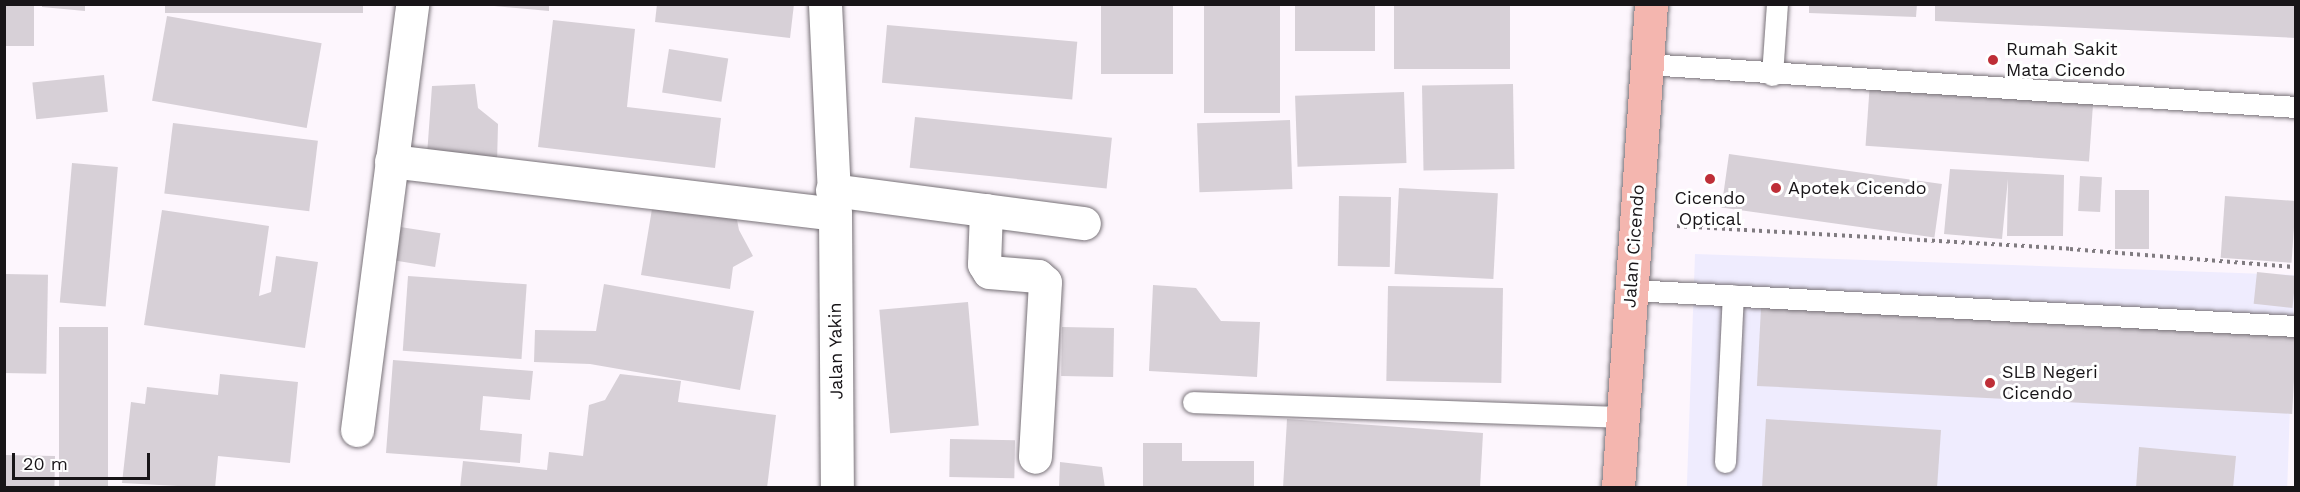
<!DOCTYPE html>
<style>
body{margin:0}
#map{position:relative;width:2300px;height:492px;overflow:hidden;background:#fdf6fd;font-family:"Work Sans",sans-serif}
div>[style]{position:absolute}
.education>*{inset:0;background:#efecfe;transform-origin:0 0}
.building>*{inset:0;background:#d7d0d7;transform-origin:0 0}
.path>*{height:4px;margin-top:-2px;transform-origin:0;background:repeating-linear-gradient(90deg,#807b80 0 3px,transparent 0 7.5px)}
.roads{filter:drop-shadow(0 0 2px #787278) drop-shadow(0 0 2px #787278)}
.service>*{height:21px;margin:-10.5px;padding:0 10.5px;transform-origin:10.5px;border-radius:10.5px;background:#fff}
.minor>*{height:33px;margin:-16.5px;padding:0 16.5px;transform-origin:16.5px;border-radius:16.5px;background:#fff}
.primary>*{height:33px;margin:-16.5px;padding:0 16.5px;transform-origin:16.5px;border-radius:16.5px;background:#f4b6af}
.dots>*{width:16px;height:16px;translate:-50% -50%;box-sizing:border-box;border:3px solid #fff;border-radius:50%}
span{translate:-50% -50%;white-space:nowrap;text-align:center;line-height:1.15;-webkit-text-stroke:6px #fff;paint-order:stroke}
.poi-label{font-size:18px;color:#181518}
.left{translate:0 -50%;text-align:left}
.street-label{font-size:18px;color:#181518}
.frame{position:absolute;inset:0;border:6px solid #181518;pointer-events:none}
.scale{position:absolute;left:12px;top:453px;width:138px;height:27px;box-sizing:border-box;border:3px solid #181518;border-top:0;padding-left:8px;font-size:18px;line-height:21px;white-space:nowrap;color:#181518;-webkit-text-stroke:4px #fff;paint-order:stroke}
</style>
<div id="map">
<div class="education">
<div style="left:1695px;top:254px;width:600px;height:235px;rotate:2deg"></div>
</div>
<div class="building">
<div style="left:4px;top:4px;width:30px;height:42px"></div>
<div style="clip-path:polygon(42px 4px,85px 4px,85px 11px,42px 7px)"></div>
<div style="left:165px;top:4px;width:198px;height:9px"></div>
<div style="clip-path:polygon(473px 4px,549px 4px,549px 11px)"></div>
<div style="clip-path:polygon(657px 4px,794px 4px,790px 38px,655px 22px)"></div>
<div style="left:1101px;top:4px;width:72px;height:70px"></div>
<div style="left:1204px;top:4px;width:76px;height:109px"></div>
<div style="left:1295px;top:4px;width:80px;height:47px"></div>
<div style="left:1394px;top:4px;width:116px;height:65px"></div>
<div style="clip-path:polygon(1809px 4px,1917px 4px,1916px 17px,1809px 13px)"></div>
<div style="clip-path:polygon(1935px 4px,2296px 4px,2296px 38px,1935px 21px)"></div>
<div style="left:167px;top:16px;width:157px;height:86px;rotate:10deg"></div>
<div style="clip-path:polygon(553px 20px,635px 29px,627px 107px,721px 118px,715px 168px,538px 147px)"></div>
<div style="left:887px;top:25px;width:191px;height:58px;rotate:5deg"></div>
<div style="left:669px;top:49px;width:60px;height:44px;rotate:9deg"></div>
<div style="left:104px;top:75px;width:37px;height:72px;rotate:84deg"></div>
<div style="left:1870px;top:82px;width:224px;height:64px;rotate:4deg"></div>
<div style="clip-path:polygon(475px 84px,478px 108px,498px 124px,497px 164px,427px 155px,432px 86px)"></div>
<div style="left:1513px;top:84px;width:85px;height:91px;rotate:89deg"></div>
<div style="left:1404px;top:92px;width:71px;height:109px;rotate:88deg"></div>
<div style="left:915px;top:117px;width:198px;height:51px;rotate:6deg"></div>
<div style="left:1290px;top:120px;width:69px;height:93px;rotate:88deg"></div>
<div style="left:173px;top:123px;width:146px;height:71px;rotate:7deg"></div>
<div style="left:1729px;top:154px;width:215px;height:54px;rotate:8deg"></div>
<div style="left:72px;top:163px;width:46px;height:140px;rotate:5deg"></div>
<div style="clip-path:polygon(1950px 169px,2064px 175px,2063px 236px,2007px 236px,2008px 179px,2002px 239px,1944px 234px)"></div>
<div style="left:2080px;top:176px;width:22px;height:35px;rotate:3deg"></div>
<div style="left:1399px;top:188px;width:99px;height:86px;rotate:3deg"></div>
<div style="left:2115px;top:190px;width:34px;height:59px"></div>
<div style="left:1339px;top:196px;width:52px;height:70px;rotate:1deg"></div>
<div style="left:2225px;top:196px;width:71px;height:62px;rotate:4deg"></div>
<div style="clip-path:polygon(654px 197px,735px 210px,739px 230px,753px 256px,733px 267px,730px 289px,641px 275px)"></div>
<div style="clip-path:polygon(162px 210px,269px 226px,259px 296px,271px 292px,276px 256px,318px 262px,305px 348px,144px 325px)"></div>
<div style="left:394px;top:226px;width:47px;height:34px;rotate:9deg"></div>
<div style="left:2257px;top:272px;width:39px;height:32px;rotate:6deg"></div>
<div style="left:4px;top:274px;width:44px;height:99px;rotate:1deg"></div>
<div style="left:408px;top:276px;width:119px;height:75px;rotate:4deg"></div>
<div style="clip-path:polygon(604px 284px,754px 311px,740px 390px,590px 364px,534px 362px,535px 330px,596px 331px)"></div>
<div style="clip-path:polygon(1153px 285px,1196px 288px,1221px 321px,1260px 322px,1257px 377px,1149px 371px)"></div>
<div style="left:1388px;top:286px;width:115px;height:95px;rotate:1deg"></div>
<div style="left:968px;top:302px;width:124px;height:89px;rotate:85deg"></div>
<div style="left:1761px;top:308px;width:536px;height:78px;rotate:3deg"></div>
<div style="left:59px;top:327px;width:49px;height:161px"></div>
<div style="left:1062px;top:327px;width:52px;height:49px;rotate:1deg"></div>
<div style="clip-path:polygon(393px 360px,533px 371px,530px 400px,483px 396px,480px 430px,522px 434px,520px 463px,386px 453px)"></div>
<div style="clip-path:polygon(220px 374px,298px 382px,290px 463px,218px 456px,215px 488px,122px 483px,131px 402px,145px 404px,147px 387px,218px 395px)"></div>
<div style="clip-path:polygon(620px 374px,681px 381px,678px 402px,776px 415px,767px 488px,460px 488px,463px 461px,547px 470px,549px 452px,583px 456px,589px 405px,605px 400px)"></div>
<div style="clip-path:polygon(1287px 419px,1483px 433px,1480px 488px,1283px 488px)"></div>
<div style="clip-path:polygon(1766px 419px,1941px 430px,1937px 488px,1762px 488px)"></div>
<div style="left:950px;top:439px;width:65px;height:38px;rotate:1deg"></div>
<div style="clip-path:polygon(1143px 443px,1182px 443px,1182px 461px,1254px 461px,1254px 488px,1143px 488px)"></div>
<div style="clip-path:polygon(2139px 447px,2236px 456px,2233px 488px,2136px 488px)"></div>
<div style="left:4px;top:455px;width:51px;height:33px;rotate:1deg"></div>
<div style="clip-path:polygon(1060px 462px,1102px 467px,1105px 488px,1059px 488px)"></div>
</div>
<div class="path">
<div style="left:1677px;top:226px;width:394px;rotate:3.3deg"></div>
<div style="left:2070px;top:249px;width:227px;rotate:4.6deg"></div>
</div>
<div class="roads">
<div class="service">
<div style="left:1647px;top:64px;width:650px;rotate:3.79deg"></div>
<div style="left:1772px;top:75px;width:71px;rotate:-86deg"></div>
<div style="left:1631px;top:290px;width:666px;rotate:3.1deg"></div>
<div style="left:1193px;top:402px;width:430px;rotate:2deg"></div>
<div style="left:1725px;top:462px;width:167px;rotate:-87.3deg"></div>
</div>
<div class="minor">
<div style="left:825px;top:4px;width:210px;rotate:87.3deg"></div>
<div style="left:835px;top:214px;width:274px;rotate:89.6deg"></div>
<div style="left:391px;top:161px;width:447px;rotate:6.8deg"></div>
<div style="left:832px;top:190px;width:254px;rotate:7.5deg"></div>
<div style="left:986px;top:210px;width:54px;rotate:92.1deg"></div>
<div style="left:984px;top:264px;width:9px;rotate:58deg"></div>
<div style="left:989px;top:272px;width:49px;rotate:4.7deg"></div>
<div style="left:1038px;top:276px;width:9px;rotate:41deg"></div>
<div style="left:1045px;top:282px;width:175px;rotate:93.3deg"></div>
<div style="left:357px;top:430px;width:430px;rotate:-82.6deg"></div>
</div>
<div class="primary">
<div style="left:1618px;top:488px;width:485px;rotate:-86.1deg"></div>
</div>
</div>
<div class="dots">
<div style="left:1993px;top:60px;background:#be2e37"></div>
<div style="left:1710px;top:179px;background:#be2e37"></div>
<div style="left:1776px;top:188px;background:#be2e37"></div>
<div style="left:1990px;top:383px;background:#be2e37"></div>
</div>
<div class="poi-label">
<span class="left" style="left:2006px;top:60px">Rumah Sakit<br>Mata Cicendo</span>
<span class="left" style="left:1788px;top:188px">Apotek Cicendo</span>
<span style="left:1710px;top:209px">Cicendo<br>Optical</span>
<span class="left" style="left:2002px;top:383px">SLB Negeri<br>Cicendo</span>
</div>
<div class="street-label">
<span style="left:1634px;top:246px;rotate:-86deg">Jalan Cicendo</span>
<span style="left:836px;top:351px;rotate:-91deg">Jalan Yakin</span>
</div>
<div class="frame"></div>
<div class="scale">20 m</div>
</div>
